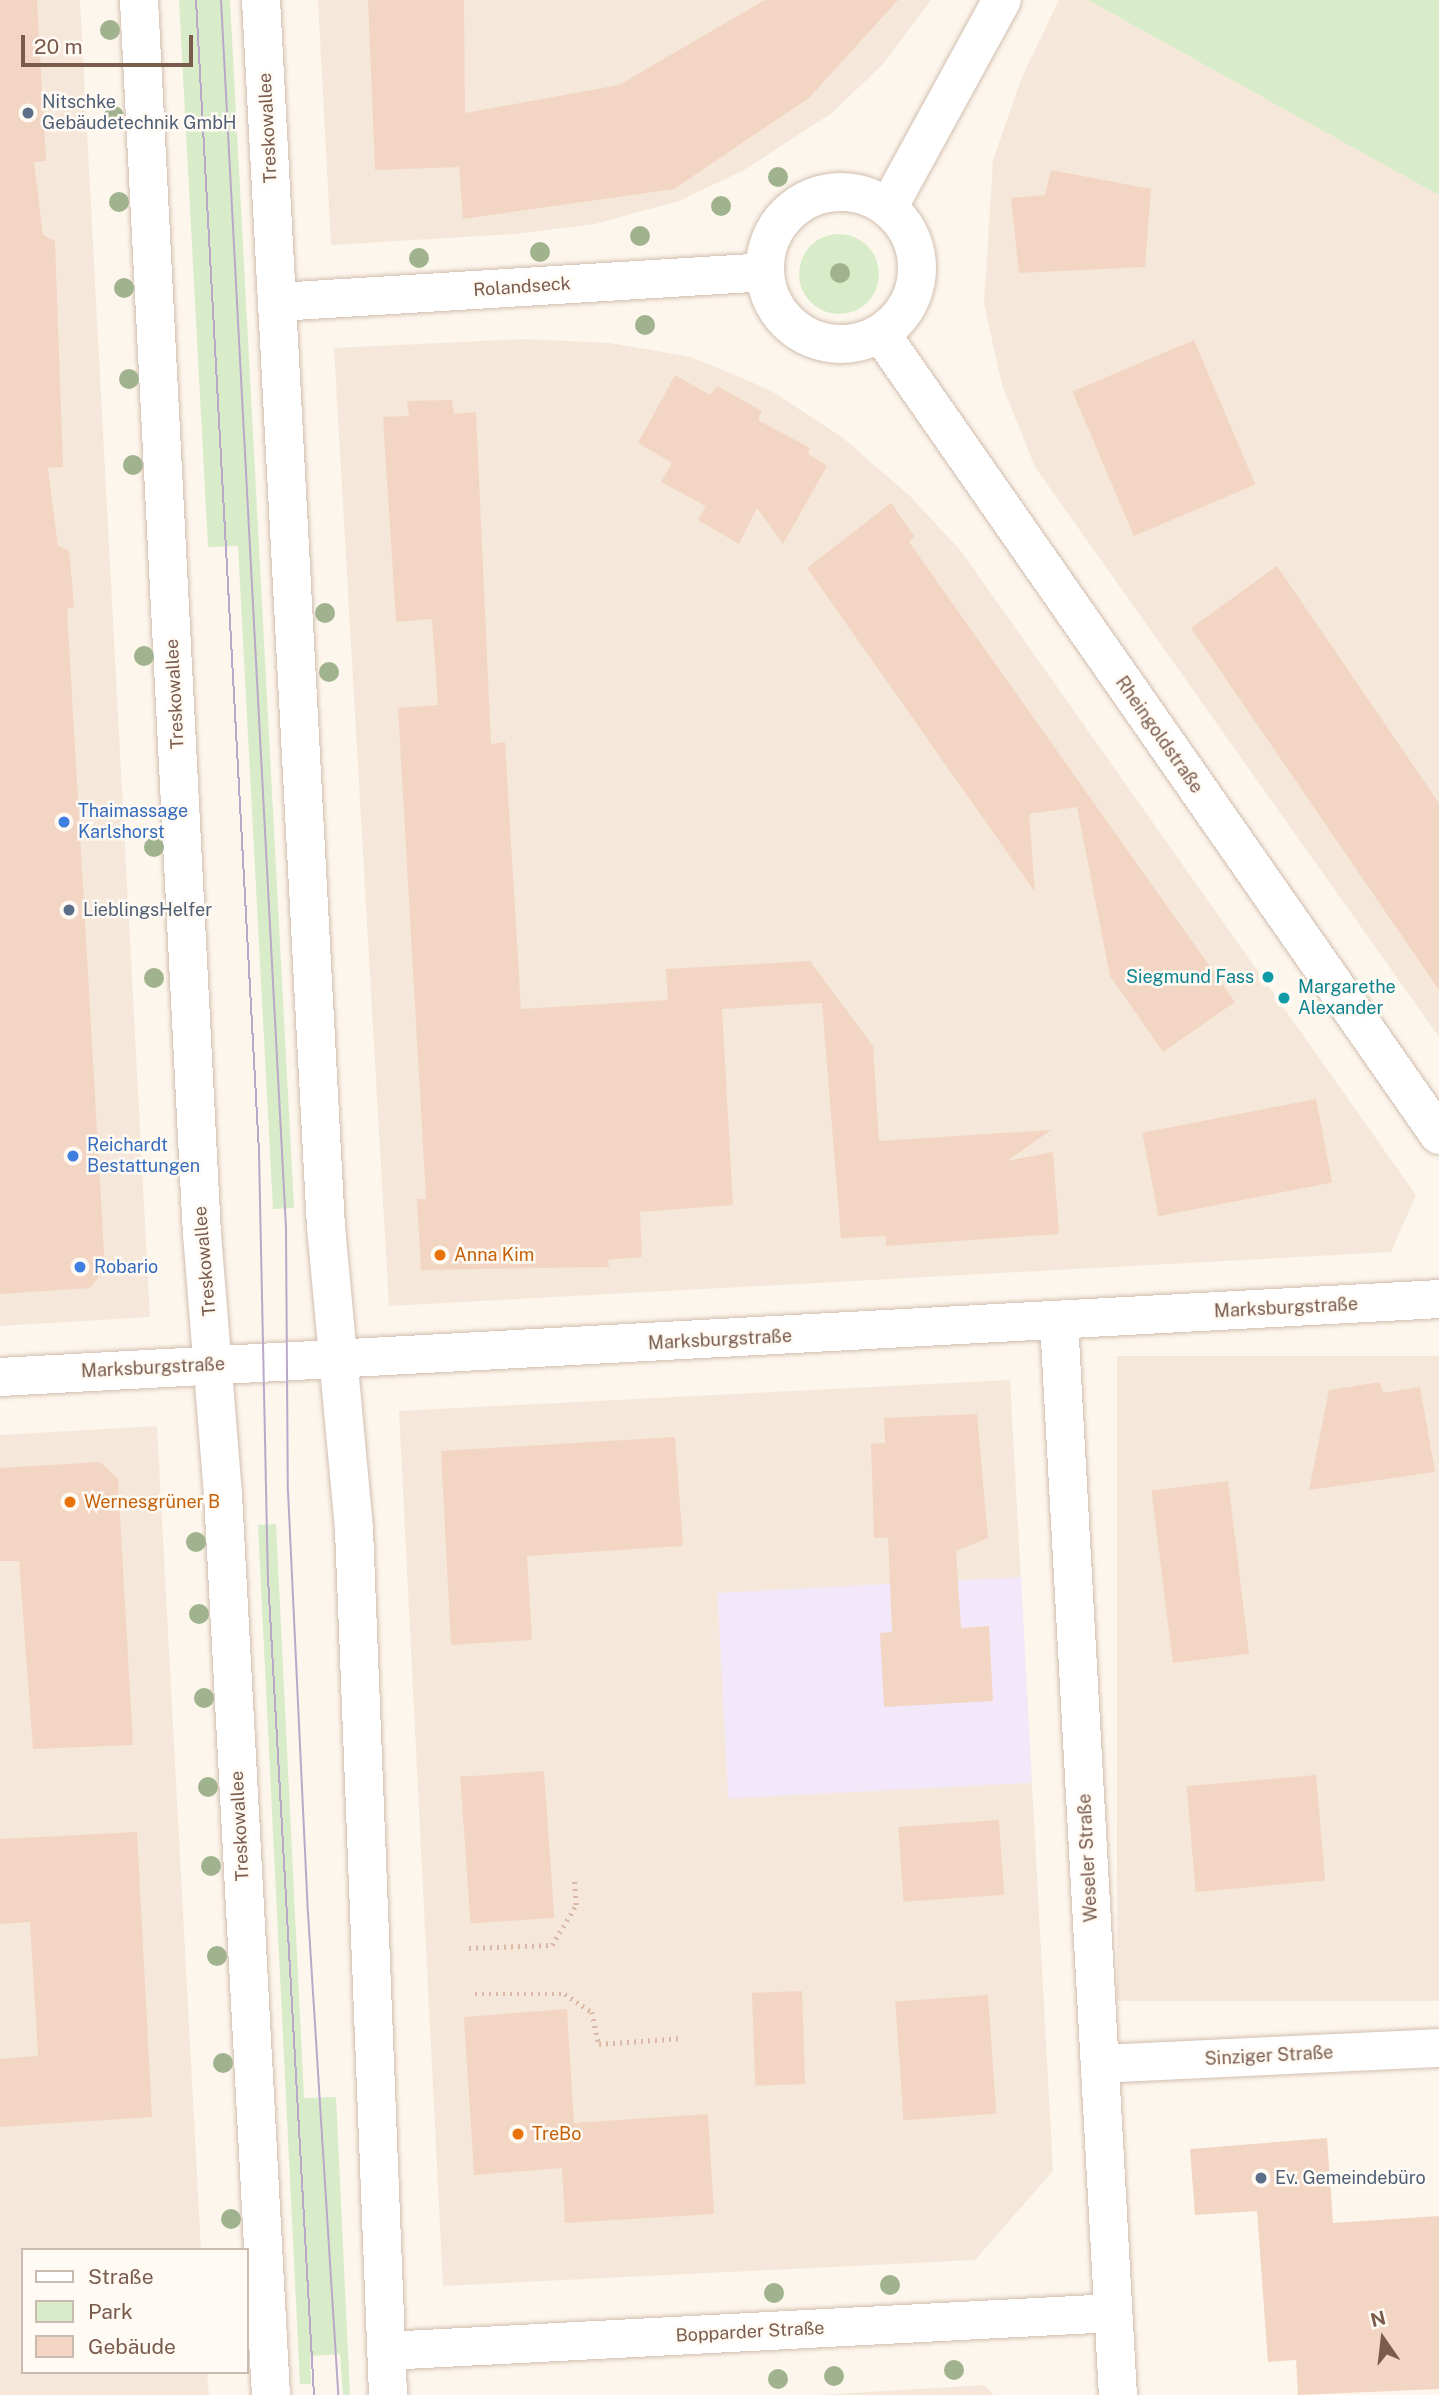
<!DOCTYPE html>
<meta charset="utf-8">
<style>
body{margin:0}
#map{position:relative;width:1439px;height:2395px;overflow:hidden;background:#fdf6ec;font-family:"Public Sans",sans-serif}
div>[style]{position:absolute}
.residential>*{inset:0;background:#f5e8da;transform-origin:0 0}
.education>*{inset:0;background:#f3e8fa;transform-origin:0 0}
.green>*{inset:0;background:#d8ecc9}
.round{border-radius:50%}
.building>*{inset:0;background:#f3d5c3;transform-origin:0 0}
.path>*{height:4.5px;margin-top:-2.25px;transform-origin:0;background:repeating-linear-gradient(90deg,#d9b8a5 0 2px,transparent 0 7px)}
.roads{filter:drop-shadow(0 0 2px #d1beb0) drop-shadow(0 0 2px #d1beb0)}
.street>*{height:38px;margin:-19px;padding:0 19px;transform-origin:19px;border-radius:19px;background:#fff}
.street>.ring{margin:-19px;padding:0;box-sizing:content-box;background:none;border:38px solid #fff;border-radius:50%}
.secondary>*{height:38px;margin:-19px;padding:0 19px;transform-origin:19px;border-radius:19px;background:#fff}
.tram>*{height:2px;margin:-1px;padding:0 1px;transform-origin:1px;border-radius:1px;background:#b9a8c9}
.trees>*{width:20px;height:20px;margin:-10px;border-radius:50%;background:#a0b28e}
.dots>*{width:19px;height:19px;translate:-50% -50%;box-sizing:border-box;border:4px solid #fffaf3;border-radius:50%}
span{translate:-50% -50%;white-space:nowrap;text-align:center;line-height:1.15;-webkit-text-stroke:5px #fffaf3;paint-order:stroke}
.service-label{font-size:18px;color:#4e5e75}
.left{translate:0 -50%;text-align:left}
.street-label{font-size:18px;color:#7a5c4d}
.shop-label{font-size:18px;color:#366cbe}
.culture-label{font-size:18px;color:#0d838f}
.right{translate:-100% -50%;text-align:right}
.food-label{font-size:18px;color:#c56008}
.legend{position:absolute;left:21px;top:2248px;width:228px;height:126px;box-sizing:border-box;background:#fffaf3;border:2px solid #cabbb1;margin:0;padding:9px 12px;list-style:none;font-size:21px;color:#7a5c4d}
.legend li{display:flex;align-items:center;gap:14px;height:35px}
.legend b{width:35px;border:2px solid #cabbb1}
.north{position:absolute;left:1348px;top:2304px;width:70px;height:70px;-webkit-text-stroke:5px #fffaf3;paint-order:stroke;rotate:346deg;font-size:19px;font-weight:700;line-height:28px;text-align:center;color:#7a5c4d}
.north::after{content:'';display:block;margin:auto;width:24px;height:32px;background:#7a5c4d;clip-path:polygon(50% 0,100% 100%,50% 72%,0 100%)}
.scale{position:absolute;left:21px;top:35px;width:172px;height:32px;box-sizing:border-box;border:4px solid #7a5c4d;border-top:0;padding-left:9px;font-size:21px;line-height:24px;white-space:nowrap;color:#7a5c4d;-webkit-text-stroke:5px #fffaf3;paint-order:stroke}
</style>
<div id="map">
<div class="residential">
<div style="clip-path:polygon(0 0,80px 0,150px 1317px,0 1326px)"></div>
<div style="clip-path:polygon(318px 0,931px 0,883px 64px,832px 113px,744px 170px,679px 201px,595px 224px,515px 234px,331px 245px)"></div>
<div style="clip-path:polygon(1059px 0,1088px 0,1439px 195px,1439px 1037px,1035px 467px,1002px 385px,984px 304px,993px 160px,1022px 77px)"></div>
<div style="clip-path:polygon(524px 339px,610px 343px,691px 357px,770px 390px,842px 437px,910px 496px,961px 551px,1416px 1195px,1391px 1252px,389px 1306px,334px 348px)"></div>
<div style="left:1439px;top:1356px;width:645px;height:322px;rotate:90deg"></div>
<div style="clip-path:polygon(1010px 1380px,1053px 2171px,975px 2260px,443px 2286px,399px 1411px)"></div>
<div style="clip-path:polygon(157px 1426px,201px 2250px,23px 2250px,23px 2372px,207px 2372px,209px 2395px,0 2395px,0 1435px)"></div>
<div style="clip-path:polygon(984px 2385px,994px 2395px,819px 2395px)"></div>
</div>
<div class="education">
<div style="left:1021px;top:1577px;width:206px;height:304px;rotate:87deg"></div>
</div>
<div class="green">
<div style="clip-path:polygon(179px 0,230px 0,294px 1208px,273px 1209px,238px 546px,208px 547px)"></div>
<div style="clip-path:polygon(1088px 0,1439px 0,1439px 195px,1401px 174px)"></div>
<div class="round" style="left:799px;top:234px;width:80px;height:80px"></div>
<div style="clip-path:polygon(276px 1524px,304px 2098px,336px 2097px,350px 2395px,343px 2395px,340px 2354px,310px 2356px,311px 2384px,300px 2384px,258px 1525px)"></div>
</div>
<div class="building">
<div style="clip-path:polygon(0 0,37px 0,46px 161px,34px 162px,43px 235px,55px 241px,63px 467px,48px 468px,58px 546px,69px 551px,72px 581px,74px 607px,67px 609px,105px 1269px,90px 1288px,0 1294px)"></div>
<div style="clip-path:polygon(368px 0,464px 0,465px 113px,619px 85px,765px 0,898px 0,809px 98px,674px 189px,463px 219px,459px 167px,375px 170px)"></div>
<div style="clip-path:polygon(1051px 170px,1151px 189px,1145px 267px,1019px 273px,1011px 198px,1045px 195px)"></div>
<div style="left:1194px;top:340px;width:157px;height:132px;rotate:67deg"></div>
<div style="clip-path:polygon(675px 375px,710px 395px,717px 386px,762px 411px,758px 420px,810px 448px,808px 454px,827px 466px,783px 544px,757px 508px,739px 544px,698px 520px,706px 506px,661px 482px,672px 463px,638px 443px)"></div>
<div style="clip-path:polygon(452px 400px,454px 414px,476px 412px,491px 744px,505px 742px,521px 1009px,668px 1000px,666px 969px,810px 961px,873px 1046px,879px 1141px,1051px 1130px,1007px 1161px,1053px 1152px,1059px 1234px,886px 1246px,886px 1236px,841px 1238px,822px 1003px,722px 1009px,733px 1205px,640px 1212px,642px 1257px,608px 1260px,609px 1267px,421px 1270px,417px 1199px,426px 1199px,398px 708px,438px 705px,432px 619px,396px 622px,383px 417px,409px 416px,407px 401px)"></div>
<div style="clip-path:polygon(891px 503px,914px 536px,909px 542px,1235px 1002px,1163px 1052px,1110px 976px,1077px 807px,1029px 814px,1035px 892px,807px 568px)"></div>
<div style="clip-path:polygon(1277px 566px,1439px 803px,1439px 990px,1191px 628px)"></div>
<div style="left:1316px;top:1099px;width:85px;height:177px;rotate:79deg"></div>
<div style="clip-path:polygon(1380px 1382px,1383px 1393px,1420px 1387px,1435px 1472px,1309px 1490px,1329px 1390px)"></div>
<div style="clip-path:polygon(977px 1414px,988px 1538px,956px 1551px,961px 1628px,989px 1626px,993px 1701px,884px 1707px,880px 1633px,892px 1632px,888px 1538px,874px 1538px,871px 1444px,885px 1443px,884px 1418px)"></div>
<div style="clip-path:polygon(675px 1437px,683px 1546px,527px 1556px,532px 1640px,451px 1645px,441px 1451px)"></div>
<div style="clip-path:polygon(100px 1462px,118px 1479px,133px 1745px,33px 1749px,19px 1561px,0 1561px,0 1468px)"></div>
<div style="left:1228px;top:1481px;width:174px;height:77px;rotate:83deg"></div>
<div style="left:544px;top:1771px;width:147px;height:84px;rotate:86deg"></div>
<div style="left:1316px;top:1775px;width:106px;height:130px;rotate:85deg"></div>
<div style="left:999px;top:1820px;width:75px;height:101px;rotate:86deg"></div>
<div style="clip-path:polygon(137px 1832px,152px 2117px,0 2127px,0 2059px,38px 2056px,30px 1922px,0 1924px,0 1839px)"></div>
<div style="left:802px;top:1991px;width:93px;height:50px;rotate:88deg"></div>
<div style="left:988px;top:1995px;width:119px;height:93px;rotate:86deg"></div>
<div style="clip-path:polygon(567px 2009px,574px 2123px,708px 2114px,714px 2214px,565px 2223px,562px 2168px,474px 2175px,464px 2017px)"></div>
<div style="clip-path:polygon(1327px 2138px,1333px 2223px,1439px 2216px,1439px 2389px,1298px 2395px,1296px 2360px,1268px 2362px,1257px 2211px,1195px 2215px,1190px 2149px)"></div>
</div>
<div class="path">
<div style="left:469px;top:1948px;width:83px;rotate:-2.1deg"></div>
<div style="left:552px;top:1945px;width:47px;rotate:-59deg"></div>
<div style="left:576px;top:1905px;width:27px;rotate:-94deg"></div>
<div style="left:475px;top:1994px;width:90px"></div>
<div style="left:565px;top:1994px;width:32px;rotate:34deg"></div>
<div style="left:592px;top:2012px;width:33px;rotate:78deg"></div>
<div style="left:599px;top:2044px;width:84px;rotate:-4.1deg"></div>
</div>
<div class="roads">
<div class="street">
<div class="ring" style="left:765px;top:192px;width:114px;height:114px"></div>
<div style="left:888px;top:208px;width:237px;rotate:-61.3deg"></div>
<div style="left:278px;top:302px;width:488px;rotate:-3.5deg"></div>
<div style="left:881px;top:334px;width:976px;rotate:55.14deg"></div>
<div style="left:1059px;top:1321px;width:1076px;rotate:86.86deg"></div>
<div style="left:0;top:1377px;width:1441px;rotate:-3.1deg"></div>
<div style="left:1100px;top:2064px;width:339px;rotate:-2.7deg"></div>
<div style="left:386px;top:2351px;width:728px;rotate:-2.99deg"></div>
</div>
<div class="secondary">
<div style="left:139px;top:0;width:1236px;rotate:87.08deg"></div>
<div style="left:202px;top:1234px;width:262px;rotate:85.4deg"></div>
<div style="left:223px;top:1495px;width:901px;rotate:86.95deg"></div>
<div style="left:261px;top:0;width:1229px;rotate:86.97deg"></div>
<div style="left:326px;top:1227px;width:303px;rotate:84.7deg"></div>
<div style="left:354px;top:1529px;width:867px;rotate:87.75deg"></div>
</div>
</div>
<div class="tram">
<div style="left:196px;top:0;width:1155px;rotate:86.87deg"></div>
<div style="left:259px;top:1153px;width:425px;rotate:88.8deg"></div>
<div style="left:268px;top:1578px;width:818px;rotate:86.78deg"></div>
<div style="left:221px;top:0;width:1232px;rotate:86.97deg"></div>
<div style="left:286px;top:1230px;width:261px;rotate:89.6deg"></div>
<div style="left:288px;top:1491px;width:422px;rotate:87.3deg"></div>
<div style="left:308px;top:1913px;width:483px;rotate:86.4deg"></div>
</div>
<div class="trees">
<div style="left:110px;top:30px"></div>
<div style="left:114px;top:116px"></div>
<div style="left:778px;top:177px"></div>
<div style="left:119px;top:202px"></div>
<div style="left:721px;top:206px"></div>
<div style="left:640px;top:236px"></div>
<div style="left:540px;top:252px"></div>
<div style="left:419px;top:258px"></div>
<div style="left:840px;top:273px"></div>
<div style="left:124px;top:288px"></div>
<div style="left:645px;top:325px"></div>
<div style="left:129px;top:379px"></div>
<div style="left:133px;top:465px"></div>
<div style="left:325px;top:613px"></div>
<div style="left:144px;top:656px"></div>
<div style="left:329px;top:672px"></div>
<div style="left:154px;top:847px"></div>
<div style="left:154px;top:978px"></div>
<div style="left:196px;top:1542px"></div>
<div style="left:199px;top:1614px"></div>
<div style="left:204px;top:1698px"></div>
<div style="left:208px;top:1787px"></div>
<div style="left:211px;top:1866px"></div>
<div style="left:217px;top:1956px"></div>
<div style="left:223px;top:2063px"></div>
<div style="left:231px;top:2219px"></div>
<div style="left:890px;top:2285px"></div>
<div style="left:774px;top:2293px"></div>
<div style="left:954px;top:2370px"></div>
<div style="left:834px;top:2376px"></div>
<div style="left:778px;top:2379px"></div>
</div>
<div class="dots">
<div style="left:28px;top:113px;background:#5c6f8a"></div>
<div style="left:64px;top:822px;background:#3f7fe0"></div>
<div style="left:69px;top:910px;background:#5c6f8a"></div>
<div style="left:1268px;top:977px;background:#0f9aa8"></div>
<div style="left:1284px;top:998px;background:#0f9aa8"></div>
<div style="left:73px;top:1156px;background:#3f7fe0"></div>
<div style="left:440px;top:1255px;background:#e8710a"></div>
<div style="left:80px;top:1267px;background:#3f7fe0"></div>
<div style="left:70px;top:1502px;background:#e8710a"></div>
<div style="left:518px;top:2134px;background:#e8710a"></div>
<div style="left:1261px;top:2178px;background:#5c6f8a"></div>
</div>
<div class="service-label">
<span class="left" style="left:42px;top:113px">Nitschke<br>Gebäudetechnik GmbH</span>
<span class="left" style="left:83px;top:910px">LieblingsHelfer</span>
<span class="left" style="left:1275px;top:2178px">Ev. Gemeindebüro</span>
</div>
<div class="street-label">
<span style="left:268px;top:128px;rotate:-93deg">Treskowallee</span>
<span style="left:522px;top:287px;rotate:-4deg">Rolandseck</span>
<span style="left:175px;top:694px;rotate:-93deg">Treskowallee</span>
<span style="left:1159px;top:735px;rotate:55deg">Rheingoldstraße</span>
<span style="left:205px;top:1261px;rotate:-95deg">Treskowallee</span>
<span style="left:1286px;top:1308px;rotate:-3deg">Marksburgstraße</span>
<span style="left:720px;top:1340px;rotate:-3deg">Marksburgstraße</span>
<span style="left:153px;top:1368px;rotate:-3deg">Marksburgstraße</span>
<span style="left:240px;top:1826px;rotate:-93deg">Treskowallee</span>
<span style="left:1088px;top:1858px;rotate:-93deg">Weseler Straße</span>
<span style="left:1269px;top:2056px;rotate:-3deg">Sinziger Straße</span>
<span style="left:750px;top:2332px;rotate:-3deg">Bopparder Straße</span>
</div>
<div class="shop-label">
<span class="left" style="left:78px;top:822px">Thaimassage<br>Karlshorst</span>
<span class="left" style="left:87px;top:1156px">Reichardt<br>Bestattungen</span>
<span class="left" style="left:94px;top:1267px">Robario</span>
</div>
<div class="culture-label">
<span class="right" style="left:1254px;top:977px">Siegmund Fass</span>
<span class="left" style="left:1298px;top:998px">Margarethe<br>Alexander</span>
</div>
<div class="food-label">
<span class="left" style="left:454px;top:1255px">Anna Kim</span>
<span class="left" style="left:84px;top:1502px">Wernesgrüner B</span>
<span class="left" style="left:532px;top:2134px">TreBo</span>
</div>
<ul class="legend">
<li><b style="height:9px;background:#fff"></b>Straße</li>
<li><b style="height:19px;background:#d8ecc9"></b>Park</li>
<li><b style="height:19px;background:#f3d5c3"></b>Gebäude</li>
</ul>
<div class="north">N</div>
<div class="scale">20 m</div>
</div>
